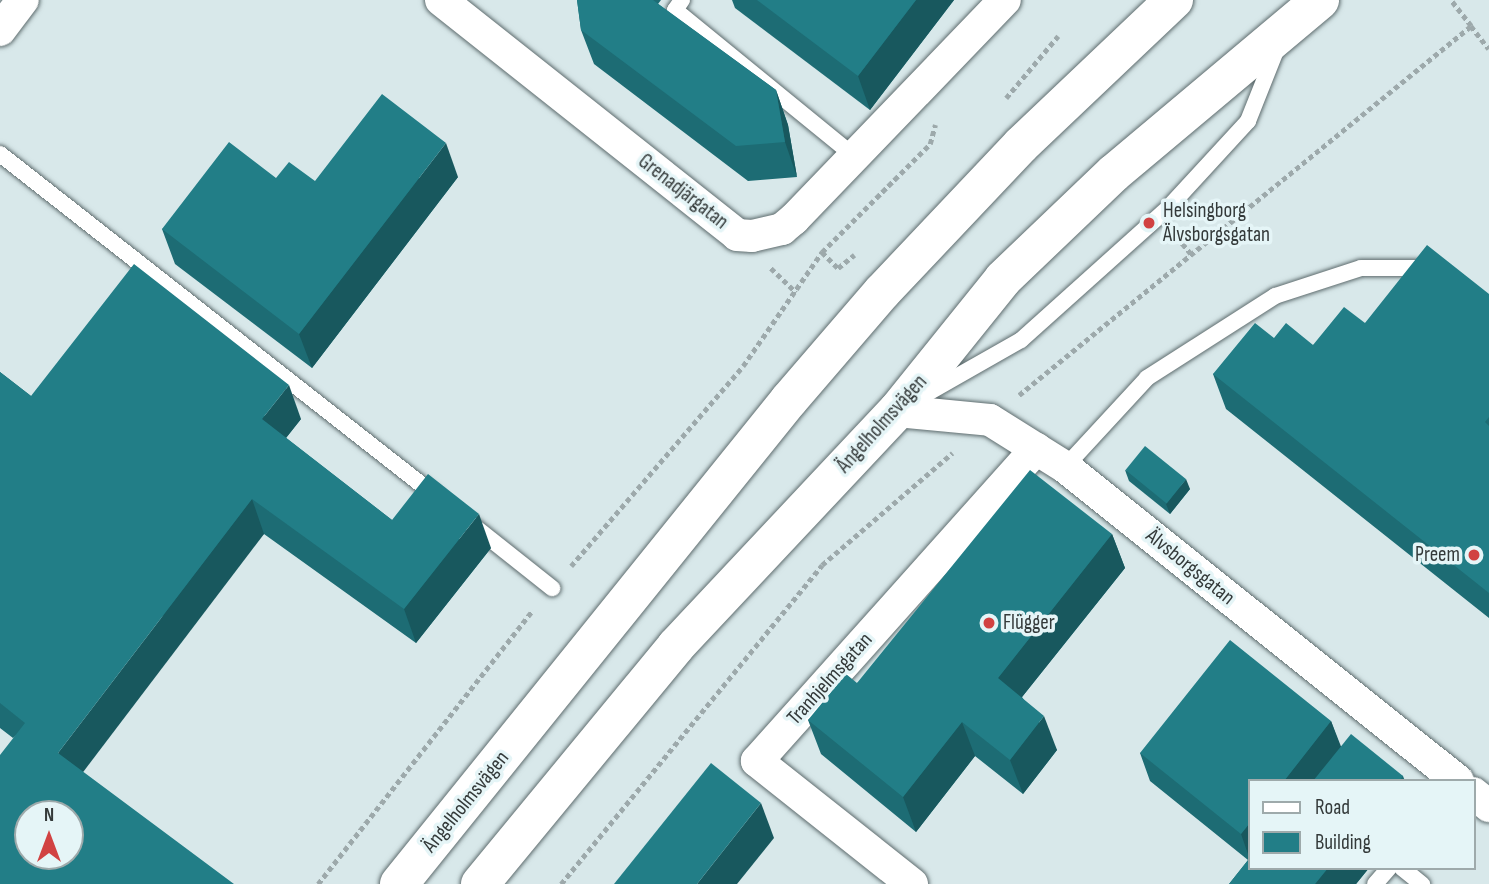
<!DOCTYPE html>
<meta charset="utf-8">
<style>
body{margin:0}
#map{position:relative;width:1489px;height:884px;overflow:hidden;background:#d8e8ea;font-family:"Sofia Sans Condensed",sans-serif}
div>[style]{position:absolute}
.path>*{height:4.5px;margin-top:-2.25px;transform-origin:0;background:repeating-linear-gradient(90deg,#9da9ab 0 5px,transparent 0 8.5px)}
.roads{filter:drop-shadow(0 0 2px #5e6c6e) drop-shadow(0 0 2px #5e6c6e)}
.service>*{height:16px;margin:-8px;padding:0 8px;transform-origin:8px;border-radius:8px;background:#fff}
.minor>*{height:32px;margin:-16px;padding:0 16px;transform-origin:16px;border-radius:16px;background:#fff}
.secondary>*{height:38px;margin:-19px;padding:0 19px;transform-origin:19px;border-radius:19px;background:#fff}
.wall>*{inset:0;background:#1d6c74}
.shaded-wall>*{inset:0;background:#18585e}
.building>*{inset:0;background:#227e87;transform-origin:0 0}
.dots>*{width:19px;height:19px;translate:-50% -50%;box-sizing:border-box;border:4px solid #e5f5f7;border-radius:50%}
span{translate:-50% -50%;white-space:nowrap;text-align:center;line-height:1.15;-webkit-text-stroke:7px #e5f5f7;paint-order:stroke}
.street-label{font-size:21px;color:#343a3a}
.poi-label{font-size:21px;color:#343a3a}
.left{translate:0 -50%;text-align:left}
.right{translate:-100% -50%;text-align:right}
.legend{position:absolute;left:1248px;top:779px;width:228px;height:91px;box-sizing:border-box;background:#e5f5f7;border:2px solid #9eaaab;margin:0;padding:9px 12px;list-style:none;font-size:21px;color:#343a3a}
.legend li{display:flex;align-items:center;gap:14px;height:35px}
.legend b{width:35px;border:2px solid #9eaaab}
.north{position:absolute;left:14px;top:800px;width:70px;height:70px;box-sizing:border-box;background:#e5f5f7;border:2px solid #9eaaab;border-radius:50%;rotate:0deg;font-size:19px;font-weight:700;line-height:28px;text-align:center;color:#343a3a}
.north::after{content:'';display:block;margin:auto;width:24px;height:32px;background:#d14242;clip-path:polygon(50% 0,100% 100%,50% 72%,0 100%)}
</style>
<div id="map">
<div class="path">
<div style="left:1471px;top:26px;width:29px;rotate:52deg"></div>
<div style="left:1006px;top:98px;width:81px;rotate:-50deg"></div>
<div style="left:1209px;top:206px;width:42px;rotate:-1.4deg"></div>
<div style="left:1177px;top:237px;width:23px;rotate:50deg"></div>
<div style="left:822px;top:252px;width:23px;rotate:45deg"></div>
<div style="left:838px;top:268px;width:21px;rotate:-39deg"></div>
<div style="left:771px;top:268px;width:35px;rotate:44deg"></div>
<div style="left:1019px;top:395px;width:583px;rotate:-39.23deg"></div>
<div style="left:1471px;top:26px;width:33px;rotate:-128deg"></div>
<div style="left:571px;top:566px;width:264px;rotate:-49.3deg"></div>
<div style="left:743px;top:366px;width:139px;rotate:-55.3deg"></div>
<div style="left:822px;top:252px;width:153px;rotate:-45deg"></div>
<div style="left:930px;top:144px;width:20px;rotate:-75deg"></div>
<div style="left:318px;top:884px;width:348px;rotate:-51.9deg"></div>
<div style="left:561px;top:884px;width:412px;rotate:-50.7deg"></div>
<div style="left:822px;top:565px;width:172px;rotate:-40.7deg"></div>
</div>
<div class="roads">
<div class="service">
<div style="left:682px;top:0;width:12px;rotate:125deg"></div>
<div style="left:675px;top:10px;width:232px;rotate:39.2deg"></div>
<div style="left:0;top:154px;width:554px;rotate:38.11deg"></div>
<div style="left:926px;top:394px;width:109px;rotate:-29.6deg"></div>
<div style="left:1021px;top:340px;width:199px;rotate:-41.9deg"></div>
<div style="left:1169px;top:207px;width:117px;rotate:-47.4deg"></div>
<div style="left:1248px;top:121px;width:79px;rotate:-68.3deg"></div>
<div style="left:1065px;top:467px;width:121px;rotate:-47.3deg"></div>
<div style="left:1147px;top:378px;width:152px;rotate:-32.6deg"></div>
<div style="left:1275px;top:296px;width:90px;rotate:-18deg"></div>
<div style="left:1361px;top:268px;width:69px"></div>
<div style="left:470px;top:523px;width:105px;rotate:38.4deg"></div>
<div style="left:1402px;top:868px;width:26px;rotate:39deg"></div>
<div style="left:1375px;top:884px;width:21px;rotate:-49deg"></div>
</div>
<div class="minor">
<div style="left:441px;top:0;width:378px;rotate:38.4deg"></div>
<div style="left:737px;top:235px;width:15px;rotate:4deg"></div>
<div style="left:752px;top:236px;width:31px;rotate:-13deg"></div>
<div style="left:782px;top:229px;width:16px;rotate:-40deg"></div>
<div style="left:794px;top:219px;width:304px;rotate:-46.1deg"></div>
<div style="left:0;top:30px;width:38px;rotate:-53deg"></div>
<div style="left:897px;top:411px;width:93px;rotate:5.5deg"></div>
<div style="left:990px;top:420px;width:89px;rotate:32.1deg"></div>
<div style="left:1065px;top:467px;width:503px;rotate:38.62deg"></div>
<div style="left:1473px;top:793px;width:21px;rotate:39deg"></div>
<div style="left:912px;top:884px;width:198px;rotate:-141.6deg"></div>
<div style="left:757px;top:761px;width:419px;rotate:-48.2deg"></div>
</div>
<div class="secondary">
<div style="left:399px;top:884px;width:622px;rotate:-51.14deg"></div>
<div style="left:789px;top:400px;width:143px;rotate:-49.3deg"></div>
<div style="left:882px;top:292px;width:202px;rotate:-46.6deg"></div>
<div style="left:1021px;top:145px;width:211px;rotate:-43.5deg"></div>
<div style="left:480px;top:884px;width:308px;rotate:-50.5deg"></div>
<div style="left:676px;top:646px;width:323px;rotate:-46.8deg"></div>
<div style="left:897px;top:411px;width:169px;rotate:-51.2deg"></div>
<div style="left:1003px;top:279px;width:153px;rotate:-43.7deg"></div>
<div style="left:1114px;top:173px;width:269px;rotate:-40deg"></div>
</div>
</div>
<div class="wall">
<div style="clip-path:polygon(577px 0,661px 0,658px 4px,776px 90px,788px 125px,797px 177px,748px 181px,594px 64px,581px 30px)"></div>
<div style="clip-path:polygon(732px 0,954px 0,870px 110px,735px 8px)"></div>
<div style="clip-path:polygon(458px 177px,312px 368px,175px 264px,162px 229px,276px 178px,315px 181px)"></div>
<div style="clip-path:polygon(1489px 294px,1489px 618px,1226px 409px,1213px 374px,1274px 338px,1313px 345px,1365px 323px)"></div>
<div style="clip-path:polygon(0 372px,31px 396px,301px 419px,286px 438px,392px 520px,491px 548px,416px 643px,264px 534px,13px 738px,0 728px)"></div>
<div style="clip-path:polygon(1125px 470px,1190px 489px,1170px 514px,1129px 481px)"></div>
<div style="clip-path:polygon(1112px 534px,1125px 568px,1022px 697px,1057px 750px,1023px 794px,975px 756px,916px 832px,821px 754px,808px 720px,857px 683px)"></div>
<div style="clip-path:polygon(1331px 721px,1340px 746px,1403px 776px,1405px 781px,1249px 781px,1249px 868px,1369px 868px,1356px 884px,1229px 884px,1248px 860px,1150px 781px,1140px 753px)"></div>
</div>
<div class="shaded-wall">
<div style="clip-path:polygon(916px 0,954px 0,870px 110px,858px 76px)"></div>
<div style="clip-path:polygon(776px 90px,788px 125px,797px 177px,785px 142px)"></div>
<div style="clip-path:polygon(446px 143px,458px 177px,312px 368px,299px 334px)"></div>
<div style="clip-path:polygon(289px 385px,301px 419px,274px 453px,262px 419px)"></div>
<div style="clip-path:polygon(1186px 479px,1190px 489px,1170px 514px,1166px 504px)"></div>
<div style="clip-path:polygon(252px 499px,264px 534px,71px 788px,58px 753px)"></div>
<div style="clip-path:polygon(479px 514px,491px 548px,416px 643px,404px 609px)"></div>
<div style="clip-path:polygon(1112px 534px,1125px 568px,1010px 712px,998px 678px)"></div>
<div style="clip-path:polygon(1044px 716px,1057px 750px,1023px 794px,1010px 760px)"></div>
<div style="clip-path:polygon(1331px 721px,1342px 749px,1316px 781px,1284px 781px)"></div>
<div style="clip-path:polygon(962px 722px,975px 756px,916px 832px,903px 797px)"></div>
<div style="clip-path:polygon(761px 803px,774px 838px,737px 884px,697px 884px)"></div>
<div style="clip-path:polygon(1249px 824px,1249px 857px,1241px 834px)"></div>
<div style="clip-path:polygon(1328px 868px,1369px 868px,1356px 884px,1315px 884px)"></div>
</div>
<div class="building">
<div style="clip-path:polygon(577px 0,653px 0,776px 90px,785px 142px,736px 146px,581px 30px)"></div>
<div style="clip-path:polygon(757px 0,916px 0,858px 76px)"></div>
<div style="clip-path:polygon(382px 94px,446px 143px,299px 334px,162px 229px,229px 142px,276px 178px,289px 162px,315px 181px)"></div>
<div style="clip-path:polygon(1427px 245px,1489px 294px,1489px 417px,1485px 422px,1489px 426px,1489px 593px,1213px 374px,1255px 323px,1274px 338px,1286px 323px,1313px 345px,1344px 307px,1365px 323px)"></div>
<div style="clip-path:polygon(evenodd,134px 264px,289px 385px,262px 419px,392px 520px,428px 474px,479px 514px,404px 609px,252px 499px,58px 753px,234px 884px,0 884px,0 755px,25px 723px,0 703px,0 372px,31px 396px,134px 264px,28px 814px,70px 814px,70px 856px,28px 856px,28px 814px)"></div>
<div style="left:1145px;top:446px;width:53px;height:31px;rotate:39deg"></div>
<div style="clip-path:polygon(1030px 470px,1112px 534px,998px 678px,1044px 716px,1010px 760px,962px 722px,903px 797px,808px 720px,846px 674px,857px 683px)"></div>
<div style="clip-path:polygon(1230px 640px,1331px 721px,1284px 781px,1249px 781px,1249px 824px,1241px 834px,1140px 753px)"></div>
<div style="clip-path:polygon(1351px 734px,1403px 776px,1399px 781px,1313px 781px)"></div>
<div style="clip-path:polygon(711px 763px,761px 803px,697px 884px,614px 884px)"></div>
<div style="clip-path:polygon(1249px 859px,1249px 868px,1328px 868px,1315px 884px,1229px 884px)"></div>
</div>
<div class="dots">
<div style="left:1149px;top:223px;background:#d14242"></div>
<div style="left:1474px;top:555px;background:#d14242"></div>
<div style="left:989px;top:623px;background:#d14242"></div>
</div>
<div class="street-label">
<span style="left:683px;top:192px;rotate:38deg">Grenadjärgatan</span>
<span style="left:882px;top:424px;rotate:-48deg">Ängelholmsvägen</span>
<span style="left:1190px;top:567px;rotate:39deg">Älvsborgsgatan</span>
<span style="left:830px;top:679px;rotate:-48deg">Tranhjelmsgatan</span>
<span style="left:466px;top:802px;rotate:-51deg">Ängelholmsvägen</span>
</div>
<div class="poi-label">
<span class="left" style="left:1163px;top:223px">Helsingborg<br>Älvsborgsgatan</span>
<span class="right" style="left:1460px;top:555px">Preem</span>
<span class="left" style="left:1003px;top:623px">Flügger</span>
</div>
<ul class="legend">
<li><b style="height:9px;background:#fff"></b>Road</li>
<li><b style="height:19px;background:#227e87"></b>Building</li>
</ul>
<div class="north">N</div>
</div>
